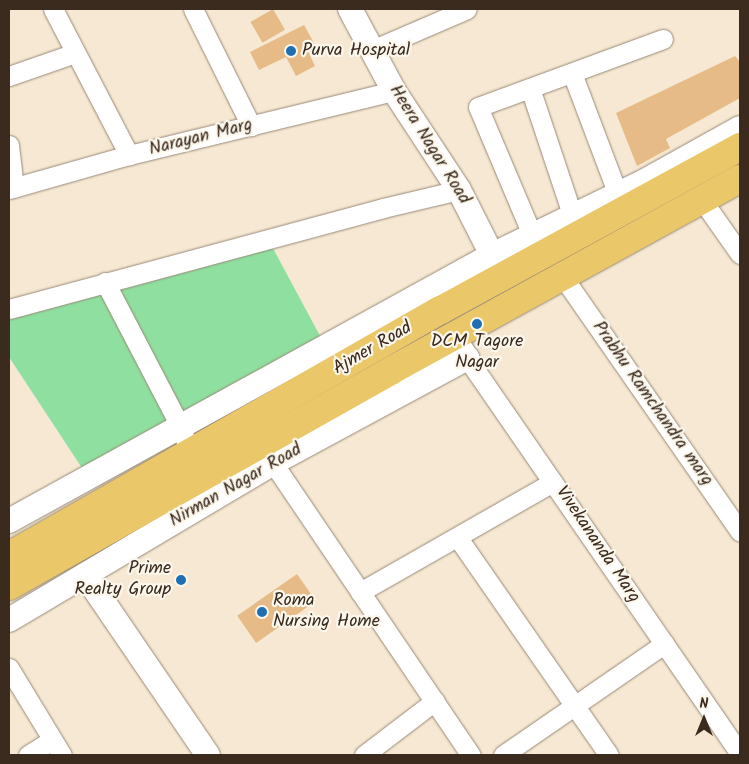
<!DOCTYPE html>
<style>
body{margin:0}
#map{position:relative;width:749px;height:764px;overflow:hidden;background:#f6e8d2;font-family:Kalam,sans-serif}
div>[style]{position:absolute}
.green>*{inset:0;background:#8fe0a0}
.building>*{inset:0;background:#e6bb87;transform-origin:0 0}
.roads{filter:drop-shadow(0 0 1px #988978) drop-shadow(0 0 1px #988978)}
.minor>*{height:19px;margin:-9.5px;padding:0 9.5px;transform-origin:9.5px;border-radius:9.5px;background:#fff}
.tertiary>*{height:24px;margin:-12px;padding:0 12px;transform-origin:12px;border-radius:12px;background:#fff}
.trunk>*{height:28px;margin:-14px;padding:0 14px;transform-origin:14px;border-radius:14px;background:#eac769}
.dots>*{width:14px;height:14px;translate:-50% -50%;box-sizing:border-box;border:2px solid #fbf7ec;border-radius:50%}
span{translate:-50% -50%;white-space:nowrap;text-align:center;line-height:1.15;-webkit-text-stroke:4.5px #fbf7ec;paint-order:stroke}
.poi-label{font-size:18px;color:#3b2a1e}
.left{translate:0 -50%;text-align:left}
.right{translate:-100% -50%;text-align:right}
.street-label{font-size:18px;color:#3b2a1e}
.frame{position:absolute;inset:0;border:10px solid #3b2a1e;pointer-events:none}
.north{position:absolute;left:679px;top:694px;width:50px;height:50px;-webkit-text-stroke:4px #fbf7ec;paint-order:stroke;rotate:0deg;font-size:14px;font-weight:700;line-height:20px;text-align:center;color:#3b2a1e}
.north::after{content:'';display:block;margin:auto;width:18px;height:22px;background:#3b2a1e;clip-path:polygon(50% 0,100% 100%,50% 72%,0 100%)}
</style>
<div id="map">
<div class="green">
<div style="clip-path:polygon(268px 239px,326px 347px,82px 468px,9px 357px,9px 310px)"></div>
</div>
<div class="building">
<div style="left:273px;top:9px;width:24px;height:26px;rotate:60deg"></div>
<div style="clip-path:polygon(304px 25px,314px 43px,306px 47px,315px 66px,296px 76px,286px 57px,259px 70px,250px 52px)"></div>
<div style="clip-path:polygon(735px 56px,740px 62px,740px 98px,666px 139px,670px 148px,637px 166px,616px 113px)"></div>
<div style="left:297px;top:574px;width:33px;height:73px;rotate:55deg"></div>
</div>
<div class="roads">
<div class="minor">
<div style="left:53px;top:9px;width:165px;rotate:62.5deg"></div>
<div style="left:193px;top:9px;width:131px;rotate:63.6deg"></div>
<div style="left:372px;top:50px;width:103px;rotate:-23.3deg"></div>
<div style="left:572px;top:73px;width:130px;rotate:69.3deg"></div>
<div style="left:9px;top:76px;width:70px;rotate:-19.2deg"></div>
<div style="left:530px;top:88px;width:136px;rotate:71.6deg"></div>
<div style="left:9px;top:145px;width:43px;rotate:83.4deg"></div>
<div style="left:9px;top:189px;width:125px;rotate:-15.8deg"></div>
<div style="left:129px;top:155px;width:273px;rotate:-13.6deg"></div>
<div style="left:702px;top:200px;width:66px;rotate:54.9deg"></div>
<div style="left:533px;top:237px;width:141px;rotate:-112.9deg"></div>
<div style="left:478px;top:107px;width:197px;rotate:-20.2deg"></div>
<div style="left:563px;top:277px;width:310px;rotate:55.2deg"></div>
<div style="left:105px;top:282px;width:162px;rotate:62.5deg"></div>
<div style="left:180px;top:426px;width:28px;rotate:69deg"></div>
<div style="left:9px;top:309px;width:387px;rotate:-15.1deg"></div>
<div style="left:383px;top:208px;width:78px;rotate:-13.3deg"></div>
<div style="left:467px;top:358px;width:480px;rotate:55.4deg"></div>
<div style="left:273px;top:463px;width:353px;rotate:55.9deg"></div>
<div style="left:458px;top:538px;width:264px;rotate:55.2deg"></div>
<div style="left:360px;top:592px;width:222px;rotate:-29.7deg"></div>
<div style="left:9px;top:668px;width:102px;rotate:58.7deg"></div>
<div style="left:28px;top:755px;width:28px;rotate:-32deg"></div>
<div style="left:364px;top:755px;width:89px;rotate:-37.3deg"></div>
<div style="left:503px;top:755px;width:196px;rotate:-34.6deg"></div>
</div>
<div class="tertiary">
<div style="left:350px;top:9px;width:93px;rotate:61.8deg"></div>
<div style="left:394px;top:91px;width:118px;rotate:56.7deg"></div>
<div style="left:459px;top:190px;width:73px;rotate:63.1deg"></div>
<div style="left:492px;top:255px;width:16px;rotate:50deg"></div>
<div style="left:9px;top:521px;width:551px;rotate:-28.84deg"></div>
<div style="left:492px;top:255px;width:168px;rotate:-25.8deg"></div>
<div style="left:643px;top:182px;width:111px;rotate:-29.1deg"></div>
<div style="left:85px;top:575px;width:218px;rotate:55.7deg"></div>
<div style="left:9px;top:620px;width:307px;rotate:-30.7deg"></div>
<div style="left:273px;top:463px;width:221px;rotate:-28.4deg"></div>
<div style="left:467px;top:358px;width:24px;rotate:-125deg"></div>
</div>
<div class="trunk">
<div style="left:9px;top:556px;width:497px;rotate:-29.7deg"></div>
<div style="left:441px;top:310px;width:341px;rotate:-28.6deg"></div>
<div style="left:9px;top:586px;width:440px;rotate:-29.4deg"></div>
<div style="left:392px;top:370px;width:397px;rotate:-28.8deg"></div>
</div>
</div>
<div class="dots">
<div style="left:291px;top:51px;background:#1f6fb2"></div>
<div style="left:477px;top:324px;background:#1f6fb2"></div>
<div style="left:181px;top:580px;background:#1f6fb2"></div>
<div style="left:262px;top:612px;background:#1f6fb2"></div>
</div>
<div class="poi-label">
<span class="left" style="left:302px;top:51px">Purva Hospital</span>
<span style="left:477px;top:353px">DCM Tagore<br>Nagar</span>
<span class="right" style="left:171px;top:580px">Prime<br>Realty Group</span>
<span class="left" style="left:273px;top:612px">Roma<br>Nursing Home</span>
</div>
<div class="street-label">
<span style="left:201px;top:138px;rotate:-14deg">Narayan Marg</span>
<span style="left:429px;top:145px;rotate:58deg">Heera Nagar Road</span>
<span style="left:373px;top:349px;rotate:-30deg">Ajmer Road</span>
<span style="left:652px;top:404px;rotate:55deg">Prabhu Ramchandra marg</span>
<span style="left:236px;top:486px;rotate:-30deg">Nirman Nagar Road</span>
<span style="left:597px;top:545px;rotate:56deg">Vivekananda Marg</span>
</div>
<div class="frame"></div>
<div class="north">N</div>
</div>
